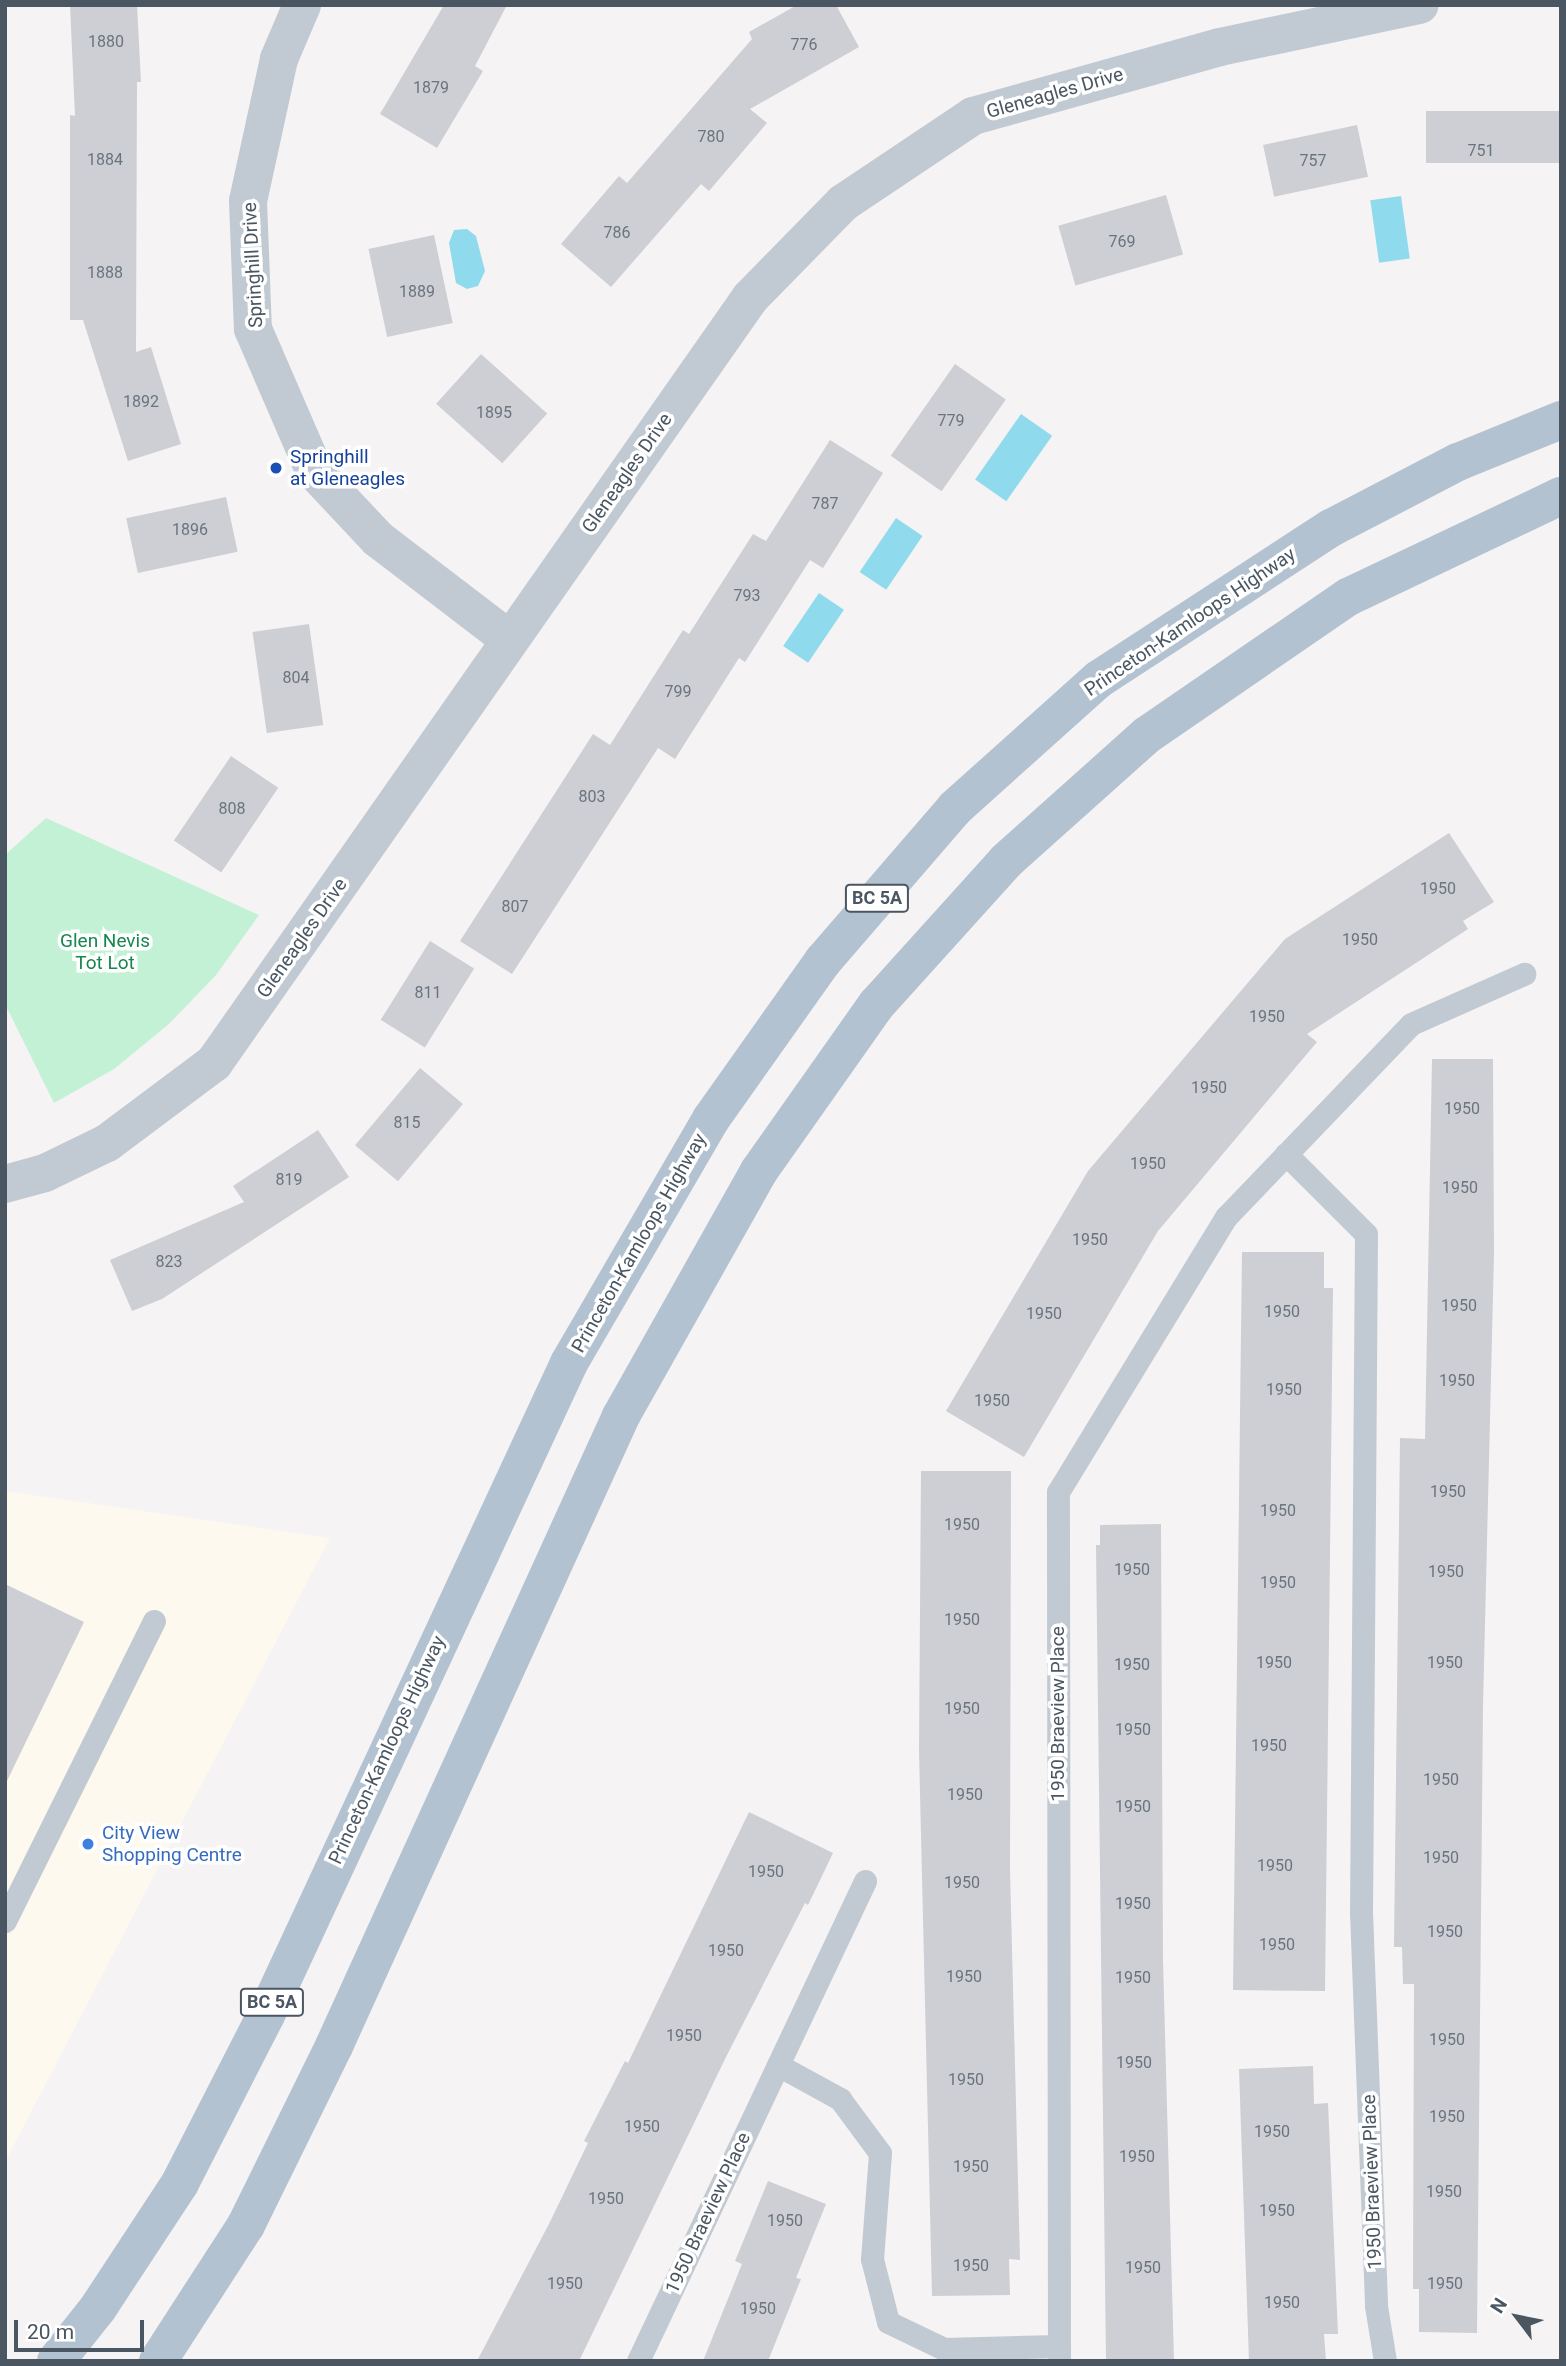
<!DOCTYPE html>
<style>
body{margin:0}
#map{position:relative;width:1566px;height:2366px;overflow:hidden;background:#f5f3f3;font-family:Roboto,sans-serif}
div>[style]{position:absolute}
.commercial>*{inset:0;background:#fdf9ef}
.green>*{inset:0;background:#c3f1d5}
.water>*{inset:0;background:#90daee;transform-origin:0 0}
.building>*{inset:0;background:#cdcfd5;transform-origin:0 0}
.service>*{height:23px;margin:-11.5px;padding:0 11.5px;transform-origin:11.5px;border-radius:11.5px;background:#c1cad2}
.minor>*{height:38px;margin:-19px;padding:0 19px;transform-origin:19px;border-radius:19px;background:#c1cad2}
.primary>*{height:38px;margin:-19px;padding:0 19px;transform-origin:19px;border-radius:19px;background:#b3c2d1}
.dots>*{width:19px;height:19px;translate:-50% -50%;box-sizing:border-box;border:4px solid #fff;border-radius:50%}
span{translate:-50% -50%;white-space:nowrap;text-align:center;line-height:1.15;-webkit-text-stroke:7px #fff;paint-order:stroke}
.number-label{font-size:16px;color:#6b747e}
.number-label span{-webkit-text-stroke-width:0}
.shield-label span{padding:2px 5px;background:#fff;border:2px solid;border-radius:5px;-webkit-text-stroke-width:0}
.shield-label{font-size:18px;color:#4a5661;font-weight:700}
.street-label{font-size:19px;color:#4a5661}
.transit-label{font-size:19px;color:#164399}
.left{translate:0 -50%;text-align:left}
.park-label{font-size:19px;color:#17864f}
.shop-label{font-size:19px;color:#366cbe}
.frame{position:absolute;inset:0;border:7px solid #4a5661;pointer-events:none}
.north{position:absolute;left:1482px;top:2282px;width:70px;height:70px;-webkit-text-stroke:5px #fff;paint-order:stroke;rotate:302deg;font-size:19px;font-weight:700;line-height:28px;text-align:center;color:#4a5661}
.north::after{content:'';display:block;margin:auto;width:24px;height:32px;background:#4a5661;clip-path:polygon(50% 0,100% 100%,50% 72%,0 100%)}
.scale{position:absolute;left:14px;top:2320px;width:130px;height:32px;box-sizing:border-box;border:4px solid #4a5661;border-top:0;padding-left:9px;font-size:21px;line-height:24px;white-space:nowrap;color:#4a5661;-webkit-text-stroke:5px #fff;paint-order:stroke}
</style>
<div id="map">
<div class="commercial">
<div style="clip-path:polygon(5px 1491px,330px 1538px,5px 2162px)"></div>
</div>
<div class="green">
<div style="clip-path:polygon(46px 818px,259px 915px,216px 975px,169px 1024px,114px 1069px,54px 1103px,5px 1004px,5px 855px)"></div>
</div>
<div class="water">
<div style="left:1401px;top:196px;width:63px;height:31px;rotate:82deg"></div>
<div style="clip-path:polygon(467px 229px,476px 236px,485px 271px,478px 286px,467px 289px,456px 283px,449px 243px,454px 230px)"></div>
<div style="left:1021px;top:414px;width:38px;height:80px;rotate:35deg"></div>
<div style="left:896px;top:518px;width:32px;height:65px;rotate:34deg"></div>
<div style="left:819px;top:593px;width:30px;height:64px;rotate:34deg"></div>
</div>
<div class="building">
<div style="clip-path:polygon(70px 5px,137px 5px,141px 82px,137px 82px,136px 352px,151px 347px,181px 444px,128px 461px,83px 320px,70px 320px,70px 115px,75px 116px)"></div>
<div style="clip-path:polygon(444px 5px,507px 5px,475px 66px,483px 71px,437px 148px,380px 114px)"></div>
<div style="clip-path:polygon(797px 5px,836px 5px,859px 47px,750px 109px,767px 123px,709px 191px,701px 184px,611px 287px,561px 244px,619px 176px,627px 183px,752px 39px,749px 32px)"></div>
<div style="left:1561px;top:111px;width:52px;height:135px;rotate:90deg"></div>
<div style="left:1357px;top:125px;width:53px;height:96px;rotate:78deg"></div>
<div style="left:1166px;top:195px;width:62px;height:112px;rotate:74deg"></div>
<div style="left:434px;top:235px;width:90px;height:67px;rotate:78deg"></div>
<div style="left:481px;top:354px;width:89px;height:67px;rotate:42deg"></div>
<div style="left:955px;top:364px;width:62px;height:112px;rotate:35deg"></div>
<div style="clip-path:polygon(830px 440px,883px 473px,823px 568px,810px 560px,745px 662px,739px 658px,675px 759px,658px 748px,512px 974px,460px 941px,593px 734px,610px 745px,683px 630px,689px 634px,753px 534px,766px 541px)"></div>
<div style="left:226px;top:497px;width:56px;height:102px;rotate:78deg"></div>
<div style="left:309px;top:624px;width:102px;height:57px;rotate:82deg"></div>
<div style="left:231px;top:756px;width:57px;height:102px;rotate:34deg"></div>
<div style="clip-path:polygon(1449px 833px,1494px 902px,1463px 921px,1468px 929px,1307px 1034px,1317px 1042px,1158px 1231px,1024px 1457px,946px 1411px,1088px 1171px,1285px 939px)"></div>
<div style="left:430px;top:941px;width:52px;height:93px;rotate:32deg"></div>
<div style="clip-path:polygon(1432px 1059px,1493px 1059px,1494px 1254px,1483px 1706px,1477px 2333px,1419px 2332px,1419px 2289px,1413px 2289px,1414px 1984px,1403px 1984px,1402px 1947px,1394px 1947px,1400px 1438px,1425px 1439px)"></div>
<div style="left:420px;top:1068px;width:56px;height:101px;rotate:40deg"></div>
<div style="clip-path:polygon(318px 1130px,349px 1177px,162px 1299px,132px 1311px,110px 1260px,244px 1202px,233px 1186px)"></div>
<div style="clip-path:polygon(1242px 1252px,1324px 1252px,1324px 1288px,1333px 1288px,1325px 1991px,1233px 1990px)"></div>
<div style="clip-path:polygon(921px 1471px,1011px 1471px,1010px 1871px,1020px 2260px,1009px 2259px,1010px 2295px,932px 2296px,919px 1751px)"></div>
<div style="clip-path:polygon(1161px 1524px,1163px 1961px,1174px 2361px,1106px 2361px,1096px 1545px,1100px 1545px,1100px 1525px)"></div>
<div style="clip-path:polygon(5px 1584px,84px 1622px,5px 1785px)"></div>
<div style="clip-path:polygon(749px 1812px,833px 1853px,808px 1905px,805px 1903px,726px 2057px,579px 2361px,477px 2361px,550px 2222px,588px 2143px,584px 2141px,625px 2061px,628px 2063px)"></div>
<div style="clip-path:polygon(1313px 2066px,1314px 2104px,1328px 2103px,1338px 2334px,1324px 2334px,1326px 2361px,1249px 2361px,1239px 2069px)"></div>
<div style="clip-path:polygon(768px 2181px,826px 2204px,796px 2278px,801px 2279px,768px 2361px,703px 2361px,742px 2264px,735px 2261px)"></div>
</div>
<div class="service">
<div style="left:1286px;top:1154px;width:113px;rotate:45deg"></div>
<div style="left:1366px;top:1234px;width:678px;rotate:90.42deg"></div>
<div style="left:1361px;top:1912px;width:394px;rotate:87.8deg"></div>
<div style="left:1376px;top:2306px;width:56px;rotate:80.7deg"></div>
<div style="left:5px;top:1921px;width:335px;rotate:-63.6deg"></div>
<div style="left:778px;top:2065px;width:71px;rotate:28.7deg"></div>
<div style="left:840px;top:2099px;width:67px;rotate:53.5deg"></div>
<div style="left:880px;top:2153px;width:106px;rotate:94.3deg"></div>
<div style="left:872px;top:2259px;width:65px;rotate:75.7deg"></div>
<div style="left:888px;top:2322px;width:62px;rotate:25.7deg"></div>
<div style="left:944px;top:2349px;width:115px;rotate:-1.5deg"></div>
<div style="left:638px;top:2361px;width:531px;rotate:-64.69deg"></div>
<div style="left:1059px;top:2361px;width:869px;rotate:-90.07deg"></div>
<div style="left:1058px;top:1492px;width:322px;rotate:-58.6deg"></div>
<div style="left:1226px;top:1217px;width:267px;rotate:-46.2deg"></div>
<div style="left:1411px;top:1024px;width:124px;rotate:-23.9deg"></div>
</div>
<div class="minor">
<div style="left:302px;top:5px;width:59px;rotate:113.1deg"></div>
<div style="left:279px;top:59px;width:145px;rotate:102.3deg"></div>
<div style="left:248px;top:201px;width:128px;rotate:87.8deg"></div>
<div style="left:253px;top:329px;width:156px;rotate:66.6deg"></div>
<div style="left:315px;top:472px;width:92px;rotate:46.8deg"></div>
<div style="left:378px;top:539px;width:166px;rotate:37.4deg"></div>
<div style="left:5px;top:1184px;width:41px;rotate:-15.4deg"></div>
<div style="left:45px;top:1173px;width:69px;rotate:-25.8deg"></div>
<div style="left:107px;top:1143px;width:134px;rotate:-36.8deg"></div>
<div style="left:214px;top:1063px;width:934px;rotate:-54.98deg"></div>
<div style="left:750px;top:298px;width:133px;rotate:-45.6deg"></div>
<div style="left:843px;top:203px;width:156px;rotate:-33.8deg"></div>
<div style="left:973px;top:116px;width:256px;rotate:-15.6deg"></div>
<div style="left:1220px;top:47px;width:204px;rotate:-11.9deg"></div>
</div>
<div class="primary">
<div style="left:56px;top:2361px;width:68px;rotate:-51.6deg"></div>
<div style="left:98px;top:2308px;width:149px;rotate:-56.7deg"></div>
<div style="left:180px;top:2183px;width:189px;rotate:-62.9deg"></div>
<div style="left:266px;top:2015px;width:719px;rotate:-65.07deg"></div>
<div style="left:569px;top:1363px;width:282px;rotate:-59.8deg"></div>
<div style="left:711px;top:1119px;width:194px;rotate:-54.7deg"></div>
<div style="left:823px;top:961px;width:202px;rotate:-49.2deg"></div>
<div style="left:955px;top:808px;width:193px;rotate:-41.9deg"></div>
<div style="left:1099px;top:679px;width:277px;rotate:-33.1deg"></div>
<div style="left:1331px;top:528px;width:143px;rotate:-27.5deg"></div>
<div style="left:1458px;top:462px;width:111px;rotate:-22.2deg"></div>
<div style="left:158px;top:2361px;width:162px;rotate:-57.1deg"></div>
<div style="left:246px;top:2225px;width:199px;rotate:-63.8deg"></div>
<div style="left:334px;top:2046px;width:692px;rotate:-65.51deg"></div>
<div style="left:621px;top:1416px;width:281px;rotate:-60.6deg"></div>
<div style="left:759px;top:1171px;width:204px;rotate:-54.8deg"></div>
<div style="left:877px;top:1004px;width:193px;rotate:-47.9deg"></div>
<div style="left:1006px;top:861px;width:189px;rotate:-41.8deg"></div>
<div style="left:1147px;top:735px;width:244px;rotate:-34.5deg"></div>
<div style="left:1348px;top:597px;width:236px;rotate:-25.4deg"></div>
</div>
<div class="dots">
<div style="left:276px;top:468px;background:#1a4fb4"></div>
<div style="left:88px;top:1844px;background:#3f7fe0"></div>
</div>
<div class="number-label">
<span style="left:106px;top:42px">1880</span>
<span style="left:804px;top:45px">776</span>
<span style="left:431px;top:88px">1879</span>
<span style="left:711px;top:137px">780</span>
<span style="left:1481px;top:151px">751</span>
<span style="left:105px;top:160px">1884</span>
<span style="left:1313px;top:161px">757</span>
<span style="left:617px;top:233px">786</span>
<span style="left:1122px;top:242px">769</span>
<span style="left:105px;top:273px">1888</span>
<span style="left:417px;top:292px">1889</span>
<span style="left:141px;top:402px">1892</span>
<span style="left:494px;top:413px">1895</span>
<span style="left:951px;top:421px">779</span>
<span style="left:825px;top:504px">787</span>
<span style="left:190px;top:530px">1896</span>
<span style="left:747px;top:596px">793</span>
<span style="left:296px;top:678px">804</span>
<span style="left:678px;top:692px">799</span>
<span style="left:592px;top:797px">803</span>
<span style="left:232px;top:809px">808</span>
<span style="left:1438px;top:889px">1950</span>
<span style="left:515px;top:907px">807</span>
<span style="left:1360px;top:940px">1950</span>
<span style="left:428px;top:993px">811</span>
<span style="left:1267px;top:1017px">1950</span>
<span style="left:1209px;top:1088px">1950</span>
<span style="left:1462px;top:1109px">1950</span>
<span style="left:407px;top:1123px">815</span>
<span style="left:1148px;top:1164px">1950</span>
<span style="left:289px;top:1180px">819</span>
<span style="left:1460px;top:1188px">1950</span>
<span style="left:1090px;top:1240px">1950</span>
<span style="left:169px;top:1262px">823</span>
<span style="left:1459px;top:1306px">1950</span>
<span style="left:1282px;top:1312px">1950</span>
<span style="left:1044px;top:1314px">1950</span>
<span style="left:1457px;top:1381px">1950</span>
<span style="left:1284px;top:1390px">1950</span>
<span style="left:992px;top:1401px">1950</span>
<span style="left:1448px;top:1492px">1950</span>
<span style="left:1278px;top:1511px">1950</span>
<span style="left:962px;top:1525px">1950</span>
<span style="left:1132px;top:1570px">1950</span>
<span style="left:1446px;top:1572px">1950</span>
<span style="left:1278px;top:1583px">1950</span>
<span style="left:962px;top:1620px">1950</span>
<span style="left:1274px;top:1663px">1950</span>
<span style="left:1445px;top:1663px">1950</span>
<span style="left:1132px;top:1665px">1950</span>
<span style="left:962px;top:1709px">1950</span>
<span style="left:1133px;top:1730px">1950</span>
<span style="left:1269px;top:1746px">1950</span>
<span style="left:1441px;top:1780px">1950</span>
<span style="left:965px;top:1795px">1950</span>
<span style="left:1133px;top:1807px">1950</span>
<span style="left:1441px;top:1858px">1950</span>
<span style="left:1275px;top:1866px">1950</span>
<span style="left:766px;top:1872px">1950</span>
<span style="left:962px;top:1883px">1950</span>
<span style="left:1133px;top:1904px">1950</span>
<span style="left:1445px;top:1932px">1950</span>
<span style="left:1277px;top:1945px">1950</span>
<span style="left:726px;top:1951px">1950</span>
<span style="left:964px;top:1977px">1950</span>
<span style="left:1133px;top:1978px">1950</span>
<span style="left:684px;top:2036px">1950</span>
<span style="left:1447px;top:2040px">1950</span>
<span style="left:1134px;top:2063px">1950</span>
<span style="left:966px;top:2080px">1950</span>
<span style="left:1447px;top:2117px">1950</span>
<span style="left:642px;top:2127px">1950</span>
<span style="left:1272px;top:2132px">1950</span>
<span style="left:1137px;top:2157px">1950</span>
<span style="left:971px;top:2167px">1950</span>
<span style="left:1444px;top:2192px">1950</span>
<span style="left:606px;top:2199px">1950</span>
<span style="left:1277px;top:2211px">1950</span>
<span style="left:785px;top:2221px">1950</span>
<span style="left:971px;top:2266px">1950</span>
<span style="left:1143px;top:2268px">1950</span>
<span style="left:565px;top:2284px">1950</span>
<span style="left:1445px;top:2284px">1950</span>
<span style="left:1282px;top:2303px">1950</span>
<span style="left:758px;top:2309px">1950</span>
</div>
<div class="shield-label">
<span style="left:877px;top:898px">BC 5A</span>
<span style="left:272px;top:2002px">BC 5A</span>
</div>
<div class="street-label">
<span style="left:1055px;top:93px;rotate:-16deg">Gleneagles Drive</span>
<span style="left:253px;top:265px;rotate:-93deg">Springhill Drive</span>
<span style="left:627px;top:473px;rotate:-55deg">Gleneagles Drive</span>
<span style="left:1190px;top:622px;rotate:-34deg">Princeton-Kamloops Highway</span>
<span style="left:302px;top:938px;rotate:-55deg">Gleneagles Drive</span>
<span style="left:639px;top:1243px;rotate:-60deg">Princeton-Kamloops Highway</span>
<span style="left:1058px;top:1714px;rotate:-90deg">1950 Braeview Place</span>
<span style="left:387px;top:1750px;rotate:-65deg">Princeton-Kamloops Highway</span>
<span style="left:1372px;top:2182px;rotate:-92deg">1950 Braeview Place</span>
<span style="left:708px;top:2213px;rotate:-65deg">1950 Braeview Place</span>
</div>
<div class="transit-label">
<span class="left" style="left:290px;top:468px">Springhill<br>at Gleneagles</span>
</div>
<div class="park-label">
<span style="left:105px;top:952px">Glen Nevis<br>Tot Lot</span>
</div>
<div class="shop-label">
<span class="left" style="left:102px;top:1844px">City View<br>Shopping Centre</span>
</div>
<div class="frame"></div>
<div class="north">N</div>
<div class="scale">20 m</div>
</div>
